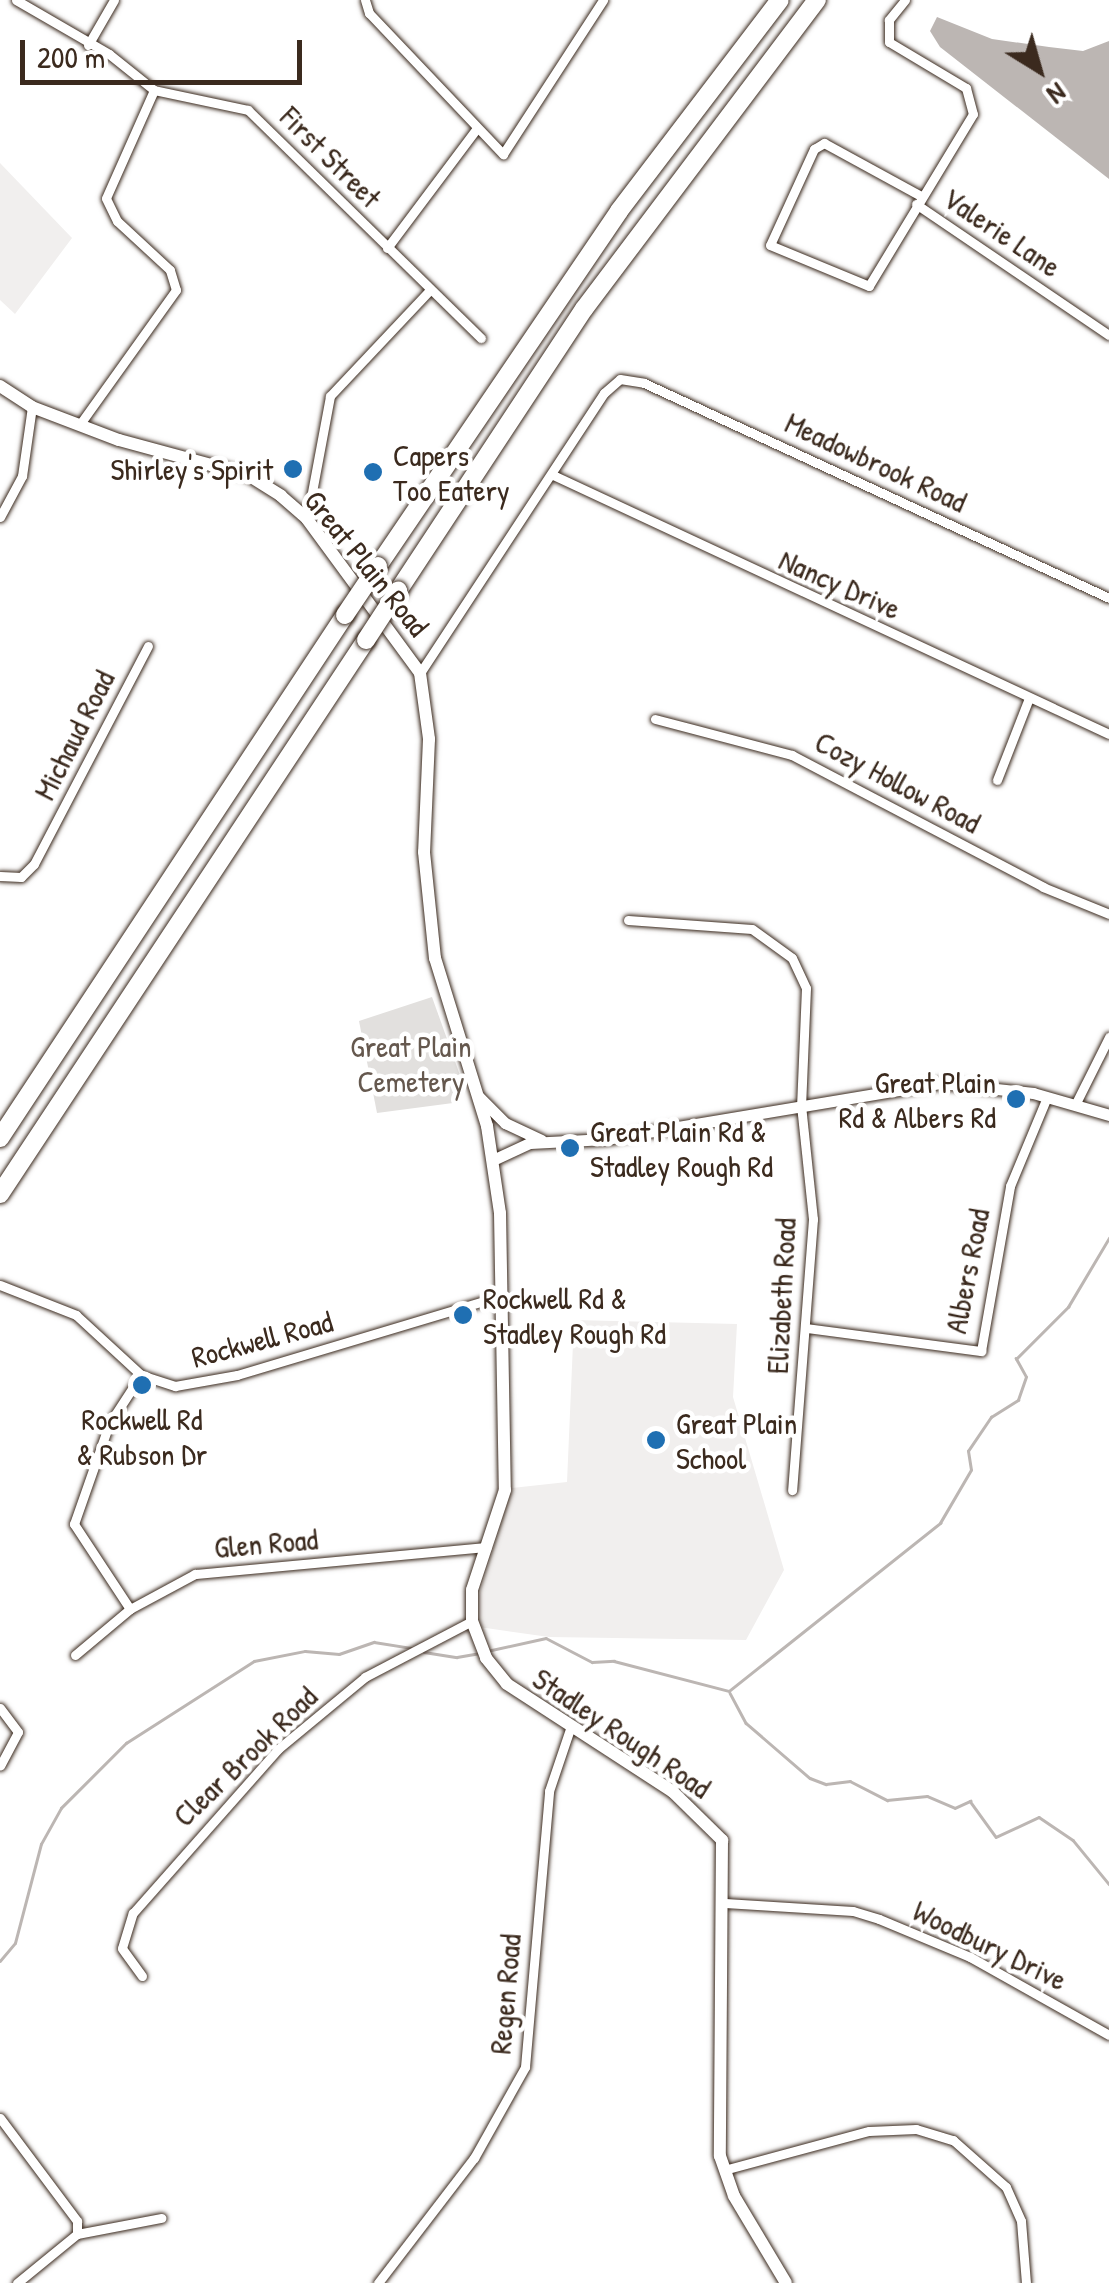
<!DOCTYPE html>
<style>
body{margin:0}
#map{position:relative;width:1109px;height:2283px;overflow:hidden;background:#fff;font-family:"Patrick Hand",sans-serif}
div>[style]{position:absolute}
.built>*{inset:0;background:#f1efee}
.green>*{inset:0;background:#e2e0de}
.water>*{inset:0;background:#bcb6b3}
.stream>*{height:2.5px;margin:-1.25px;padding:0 1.25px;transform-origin:1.25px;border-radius:1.25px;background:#bcb6b3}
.roads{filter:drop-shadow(0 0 2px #3b2a1e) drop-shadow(0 0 2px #3b2a1e)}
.minor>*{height:9px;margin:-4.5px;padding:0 4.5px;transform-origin:4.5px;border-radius:4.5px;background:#fff}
.tertiary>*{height:11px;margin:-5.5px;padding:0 5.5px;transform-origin:5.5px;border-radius:5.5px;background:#fff}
.secondary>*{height:12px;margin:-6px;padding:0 6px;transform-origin:6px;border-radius:6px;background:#fff}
.motorway>*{height:18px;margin:-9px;padding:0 9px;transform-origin:9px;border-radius:9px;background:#fff}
.bridges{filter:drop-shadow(0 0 2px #3b2a1e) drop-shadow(0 0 2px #3b2a1e)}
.motorway-bridge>*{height:18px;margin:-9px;padding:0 9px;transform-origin:9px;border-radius:9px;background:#fff}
.dots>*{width:28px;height:28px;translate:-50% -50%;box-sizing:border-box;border:5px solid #fff;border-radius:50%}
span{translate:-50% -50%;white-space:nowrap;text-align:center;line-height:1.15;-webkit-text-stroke:9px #fff;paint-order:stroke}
.street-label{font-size:30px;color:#3b2a1e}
.poi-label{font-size:30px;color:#3b2a1e}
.left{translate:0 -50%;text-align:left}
.right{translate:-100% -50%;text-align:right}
.park-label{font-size:30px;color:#65584e}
.north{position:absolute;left:989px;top:20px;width:100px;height:100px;-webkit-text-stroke:8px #fff;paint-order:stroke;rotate:143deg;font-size:28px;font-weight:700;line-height:40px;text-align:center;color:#3b2a1e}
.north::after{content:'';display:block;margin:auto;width:35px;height:45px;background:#3b2a1e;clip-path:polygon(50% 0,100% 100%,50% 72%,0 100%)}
.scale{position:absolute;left:20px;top:40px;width:282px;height:45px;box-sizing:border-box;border:5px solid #3b2a1e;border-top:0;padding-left:12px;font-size:30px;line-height:35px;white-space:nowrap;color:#3b2a1e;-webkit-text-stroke:8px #fff;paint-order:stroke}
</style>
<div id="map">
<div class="built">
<div style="clip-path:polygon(0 163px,72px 238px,15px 314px,0 300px)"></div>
<div style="clip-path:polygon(574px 1320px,737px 1324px,733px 1397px,784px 1570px,746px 1640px,549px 1637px,479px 1627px,479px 1596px,512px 1488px,567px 1482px)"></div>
</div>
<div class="green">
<div style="clip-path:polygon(432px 997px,461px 1078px,453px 1103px,377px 1113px,359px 1021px)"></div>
</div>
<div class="water">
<div style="clip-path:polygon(937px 17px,992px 39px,1049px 47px,1083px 51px,1109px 41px,1109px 179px,940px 47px,930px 31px)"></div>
</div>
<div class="stream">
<div style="left:487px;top:1651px;width:60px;rotate:-12.4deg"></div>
<div style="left:546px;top:1638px;width:52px;rotate:27.6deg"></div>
<div style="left:592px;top:1662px;width:22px;rotate:-3deg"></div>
<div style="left:614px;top:1661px;width:119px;rotate:14.6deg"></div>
<div style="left:729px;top:1691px;width:270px;rotate:-38.5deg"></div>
<div style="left:940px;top:1523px;width:61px;rotate:-59.7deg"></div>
<div style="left:971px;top:1470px;width:19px;rotate:-99deg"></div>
<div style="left:968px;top:1451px;width:41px;rotate:-55.9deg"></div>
<div style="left:991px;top:1417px;width:32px;rotate:-32deg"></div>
<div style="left:1018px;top:1400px;width:24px;rotate:-71deg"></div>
<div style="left:1026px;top:1377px;width:21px;rotate:-119deg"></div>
<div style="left:1016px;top:1359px;width:74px;rotate:-45deg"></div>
<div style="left:1068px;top:1307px;width:80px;rotate:-59.3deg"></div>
<div style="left:424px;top:1652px;width:33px;rotate:9deg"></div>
<div style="left:457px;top:1657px;width:23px;rotate:-10deg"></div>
<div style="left:730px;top:1693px;width:34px;rotate:62deg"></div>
<div style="left:746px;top:1723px;width:84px;rotate:40.7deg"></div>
<div style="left:810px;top:1778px;width:17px;rotate:21deg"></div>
<div style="left:826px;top:1784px;width:24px;rotate:-7deg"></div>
<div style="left:850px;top:1781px;width:42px;rotate:27.2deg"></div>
<div style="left:887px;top:1800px;width:40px;rotate:-5.7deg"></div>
<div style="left:927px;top:1796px;width:30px;rotate:23deg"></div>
<div style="left:955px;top:1808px;width:17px;rotate:-25deg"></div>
<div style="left:970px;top:1801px;width:44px;rotate:54.2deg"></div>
<div style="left:996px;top:1837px;width:47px;rotate:-24.9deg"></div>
<div style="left:1039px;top:1817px;width:41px;rotate:34.1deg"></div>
<div style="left:1073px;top:1840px;width:57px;rotate:50.7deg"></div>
<div style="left:0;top:1961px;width:23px;rotate:-50deg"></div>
<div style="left:15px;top:1943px;width:102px;rotate:-75.3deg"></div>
<div style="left:41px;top:1844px;width:41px;rotate:-60.9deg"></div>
<div style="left:61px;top:1808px;width:92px;rotate:-45deg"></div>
<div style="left:126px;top:1743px;width:152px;rotate:-32.6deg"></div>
<div style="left:254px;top:1661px;width:52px;rotate:-11.1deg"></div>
<div style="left:305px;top:1651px;width:34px;rotate:5deg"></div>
<div style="left:339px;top:1654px;width:37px;rotate:-19deg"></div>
<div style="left:374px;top:1642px;width:37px;rotate:9deg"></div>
</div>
<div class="roads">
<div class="minor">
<div style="left:16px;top:0;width:108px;rotate:30.1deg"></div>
<div style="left:109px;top:54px;width:58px;rotate:38.7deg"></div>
<div style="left:154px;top:90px;width:96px;rotate:12deg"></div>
<div style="left:248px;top:110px;width:326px;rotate:44.4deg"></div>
<div style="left:365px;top:0;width:14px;rotate:73deg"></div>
<div style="left:369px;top:13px;width:195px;rotate:46.5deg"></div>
<div style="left:503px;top:154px;width:184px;rotate:-57deg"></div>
<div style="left:905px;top:0;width:26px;rotate:129deg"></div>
<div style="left:889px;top:20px;width:22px;rotate:90deg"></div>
<div style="left:889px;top:42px;width:90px;rotate:30.9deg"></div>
<div style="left:966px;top:88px;width:27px;rotate:75deg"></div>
<div style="left:973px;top:114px;width:201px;rotate:121.2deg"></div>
<div style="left:869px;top:286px;width:107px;rotate:-157.5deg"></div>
<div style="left:770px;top:245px;width:106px;rotate:-65.4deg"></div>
<div style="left:814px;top:149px;width:12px;rotate:-31deg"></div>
<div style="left:824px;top:143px;width:111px;rotate:28.7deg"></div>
<div style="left:88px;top:45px;width:52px;rotate:-60deg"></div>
<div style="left:916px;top:204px;width:233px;rotate:34.2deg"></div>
<div style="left:387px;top:248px;width:150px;rotate:-53.1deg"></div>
<div style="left:80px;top:424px;width:165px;rotate:-54.4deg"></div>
<div style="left:176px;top:290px;width:21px;rotate:-107deg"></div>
<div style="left:170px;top:270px;width:72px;rotate:-137.2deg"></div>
<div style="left:117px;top:221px;width:25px;rotate:-116deg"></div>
<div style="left:106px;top:198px;width:118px;rotate:-66deg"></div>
<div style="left:553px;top:475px;width:613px;rotate:24.98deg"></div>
<div style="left:0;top:517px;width:47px;rotate:-61.8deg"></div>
<div style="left:22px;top:476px;width:70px;rotate:-81.8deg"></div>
<div style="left:307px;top:519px;width:125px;rotate:-79.4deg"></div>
<div style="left:330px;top:396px;width:146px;rotate:-46.7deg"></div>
<div style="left:420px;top:673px;width:335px;rotate:-56.7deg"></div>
<div style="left:604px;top:393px;width:21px;rotate:-41deg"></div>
<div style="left:620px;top:379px;width:24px;rotate:9deg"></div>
<div style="left:644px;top:383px;width:512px;rotate:24.81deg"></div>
<div style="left:655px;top:719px;width:142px;rotate:14.7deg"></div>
<div style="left:792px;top:755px;width:284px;rotate:27.7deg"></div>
<div style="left:1043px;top:887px;width:71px;rotate:22.2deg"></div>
<div style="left:997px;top:780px;width:88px;rotate:-68.7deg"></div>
<div style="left:0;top:876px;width:21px;rotate:3deg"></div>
<div style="left:21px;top:877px;width:18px;rotate:-45deg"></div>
<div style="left:34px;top:864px;width:246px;rotate:-62.4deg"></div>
<div style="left:628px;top:920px;width:124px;rotate:4.2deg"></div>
<div style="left:752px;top:929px;width:49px;rotate:35.9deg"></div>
<div style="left:792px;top:958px;width:33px;rotate:65deg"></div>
<div style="left:806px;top:988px;width:117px;rotate:92.4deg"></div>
<div style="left:801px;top:1105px;width:115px;rotate:84deg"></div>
<div style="left:813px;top:1219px;width:272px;rotate:94.4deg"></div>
<div style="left:1076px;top:1103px;width:74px;rotate:-63.4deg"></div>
<div style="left:0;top:1285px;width:82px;rotate:21.5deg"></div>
<div style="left:76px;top:1315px;width:88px;rotate:42.7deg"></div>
<div style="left:141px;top:1375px;width:36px;rotate:18deg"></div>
<div style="left:175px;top:1386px;width:63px;rotate:-10.1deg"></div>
<div style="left:237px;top:1375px;width:276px;rotate:-16.7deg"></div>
<div style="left:806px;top:1328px;width:177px;rotate:7.5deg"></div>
<div style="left:981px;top:1351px;width:168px;rotate:-80deg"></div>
<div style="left:1010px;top:1186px;width:96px;rotate:-67.4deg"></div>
<div style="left:130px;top:1609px;width:102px;rotate:-123.4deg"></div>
<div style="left:74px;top:1524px;width:106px;rotate:-70.7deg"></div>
<div style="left:109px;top:1424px;width:59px;rotate:-56.9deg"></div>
<div style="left:75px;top:1655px;width:72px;rotate:-39.9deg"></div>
<div style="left:130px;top:1609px;width:74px;rotate:-28.3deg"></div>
<div style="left:195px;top:1574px;width:293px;rotate:-5.3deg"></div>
<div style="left:0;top:1708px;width:30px;rotate:53deg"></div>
<div style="left:18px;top:1732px;width:38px;rotate:118deg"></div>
<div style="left:725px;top:1903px;width:128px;rotate:3.6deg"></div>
<div style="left:853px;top:1911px;width:27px;rotate:17deg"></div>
<div style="left:879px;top:1919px;width:99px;rotate:22.7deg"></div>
<div style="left:970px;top:1957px;width:159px;rotate:29.3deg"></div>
<div style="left:142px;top:1976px;width:34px;rotate:-126deg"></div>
<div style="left:122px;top:1948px;width:37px;rotate:-73deg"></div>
<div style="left:133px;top:1913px;width:219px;rotate:-48.5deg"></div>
<div style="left:278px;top:1749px;width:113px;rotate:-39.6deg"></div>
<div style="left:365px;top:1677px;width:121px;rotate:-27.6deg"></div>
<div style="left:0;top:2118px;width:129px;rotate:53.2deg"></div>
<div style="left:77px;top:2221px;width:13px;rotate:90deg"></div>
<div style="left:77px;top:2234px;width:86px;rotate:-10.8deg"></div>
<div style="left:724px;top:2170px;width:150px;rotate:-15.1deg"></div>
<div style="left:869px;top:2131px;width:47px;rotate:-2.4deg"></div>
<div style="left:916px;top:2129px;width:39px;rotate:17deg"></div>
<div style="left:953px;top:2140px;width:71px;rotate:41.6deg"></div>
<div style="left:1006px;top:2187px;width:37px;rotate:66deg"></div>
<div style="left:1021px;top:2221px;width:62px;rotate:85.4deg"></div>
<div style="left:17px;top:2283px;width:77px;rotate:-39.2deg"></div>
<div style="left:378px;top:2283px;width:158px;rotate:-52.5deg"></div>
<div style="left:474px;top:2158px;width:104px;rotate:-60.7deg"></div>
<div style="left:525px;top:2067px;width:277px;rotate:-85deg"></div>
<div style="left:549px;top:1791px;width:65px;rotate:-71.3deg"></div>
</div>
<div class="tertiary">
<div style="left:479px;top:1097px;width:37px;rotate:45deg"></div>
<div style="left:505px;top:1123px;width:40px;rotate:25deg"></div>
<div style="left:495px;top:1159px;width:38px;rotate:-25deg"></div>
<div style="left:530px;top:1143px;width:76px;rotate:-3deg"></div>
<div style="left:606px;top:1139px;width:340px;rotate:-9.5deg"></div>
<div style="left:941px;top:1083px;width:93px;rotate:6.2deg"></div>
<div style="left:1033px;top:1093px;width:79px;rotate:16.1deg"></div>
</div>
<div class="secondary">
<div style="left:0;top:386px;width:38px;rotate:33deg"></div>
<div style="left:32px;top:407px;width:93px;rotate:20.8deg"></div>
<div style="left:119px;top:440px;width:134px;rotate:15.2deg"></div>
<div style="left:248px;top:475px;width:39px;rotate:32deg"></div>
<div style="left:281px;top:496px;width:35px;rotate:41deg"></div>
<div style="left:307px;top:519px;width:191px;rotate:53.7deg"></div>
<div style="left:420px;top:673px;width:67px;rotate:82.2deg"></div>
<div style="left:429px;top:739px;width:113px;rotate:92.5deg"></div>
<div style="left:424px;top:852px;width:107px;rotate:84.1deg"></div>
<div style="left:435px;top:958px;width:176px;rotate:72.8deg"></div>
<div style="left:487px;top:1126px;width:88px;rotate:81.5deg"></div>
<div style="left:500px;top:1213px;width:277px;rotate:89deg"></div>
<div style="left:505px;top:1490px;width:105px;rotate:108.3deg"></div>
<div style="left:472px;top:1590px;width:31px;rotate:90deg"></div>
<div style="left:472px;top:1621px;width:40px;rotate:69deg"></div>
<div style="left:486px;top:1658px;width:33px;rotate:51deg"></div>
<div style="left:507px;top:1684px;width:198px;rotate:33deg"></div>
<div style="left:673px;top:1792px;width:69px;rotate:44.4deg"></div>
<div style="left:722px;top:1840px;width:316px;rotate:90.4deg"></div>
<div style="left:720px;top:2156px;width:42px;rotate:70.7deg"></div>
<div style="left:734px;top:2196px;width:101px;rotate:59.1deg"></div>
</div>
<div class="motorway">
<div style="left:378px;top:566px;width:429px;rotate:-55.8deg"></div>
<div style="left:619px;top:211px;width:265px;rotate:-52.7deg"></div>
<div style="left:398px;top:591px;width:338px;rotate:-56.6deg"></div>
<div style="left:584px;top:309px;width:387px;rotate:-53deg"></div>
<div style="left:0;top:1138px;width:627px;rotate:-56.59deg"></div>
<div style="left:0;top:1194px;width:664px;rotate:-56.55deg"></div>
</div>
</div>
<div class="bridges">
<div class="motorway-bridge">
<div style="left:345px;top:615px;width:59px;rotate:-56deg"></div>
<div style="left:366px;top:640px;width:59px;rotate:-56.9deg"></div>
</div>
</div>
<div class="dots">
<div style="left:293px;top:469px;background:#1f6fb2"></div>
<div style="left:373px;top:472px;background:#1f6fb2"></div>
<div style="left:1016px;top:1099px;background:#1f6fb2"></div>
<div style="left:570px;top:1148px;background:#1f6fb2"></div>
<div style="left:463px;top:1315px;background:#1f6fb2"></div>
<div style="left:142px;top:1385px;background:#1f6fb2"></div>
<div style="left:656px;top:1440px;background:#1f6fb2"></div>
</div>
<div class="street-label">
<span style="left:331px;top:157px;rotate:45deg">First Street</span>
<span style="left:1002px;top:232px;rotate:34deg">Valerie Lane</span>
<span style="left:876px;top:462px;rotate:25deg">Meadowbrook Road</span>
<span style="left:367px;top:563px;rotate:51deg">Great Plain Road</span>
<span style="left:840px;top:584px;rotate:24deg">Nancy Drive</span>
<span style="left:74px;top:735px;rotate:-63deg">Michaud Road</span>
<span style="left:898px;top:782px;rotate:28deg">Cozy Hollow Road</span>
<span style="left:967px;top:1271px;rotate:-79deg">Albers Road</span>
<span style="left:781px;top:1296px;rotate:-87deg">Elizabeth Road</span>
<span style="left:262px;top:1339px;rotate:-15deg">Rockwell Road</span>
<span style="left:266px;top:1543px;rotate:-5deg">Glen Road</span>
<span style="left:622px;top:1733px;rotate:34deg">Stadley Rough Road</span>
<span style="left:245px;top:1756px;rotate:-44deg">Clear Brook Road</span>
<span style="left:990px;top:1945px;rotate:26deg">Woodbury Drive</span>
<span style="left:505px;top:1994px;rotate:-85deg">Regen Road</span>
</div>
<div class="poi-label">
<span class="left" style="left:393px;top:472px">Capers<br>Too Eatery</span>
<span class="right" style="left:273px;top:469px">Shirley's Spirit</span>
<span class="right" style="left:996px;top:1099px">Great Plain<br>Rd &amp; Albers Rd</span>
<span class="left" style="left:590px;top:1148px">Great Plain Rd &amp;<br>Stadley Rough Rd</span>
<span class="left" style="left:483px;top:1315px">Rockwell Rd &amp;<br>Stadley Rough Rd</span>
<span style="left:142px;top:1436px">Rockwell Rd<br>&amp; Rubson Dr</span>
<span class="left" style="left:676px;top:1440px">Great Plain<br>School</span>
</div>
<div class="park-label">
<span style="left:411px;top:1063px">Great Plain<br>Cemetery</span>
</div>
<div class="north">N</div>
<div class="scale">200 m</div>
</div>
